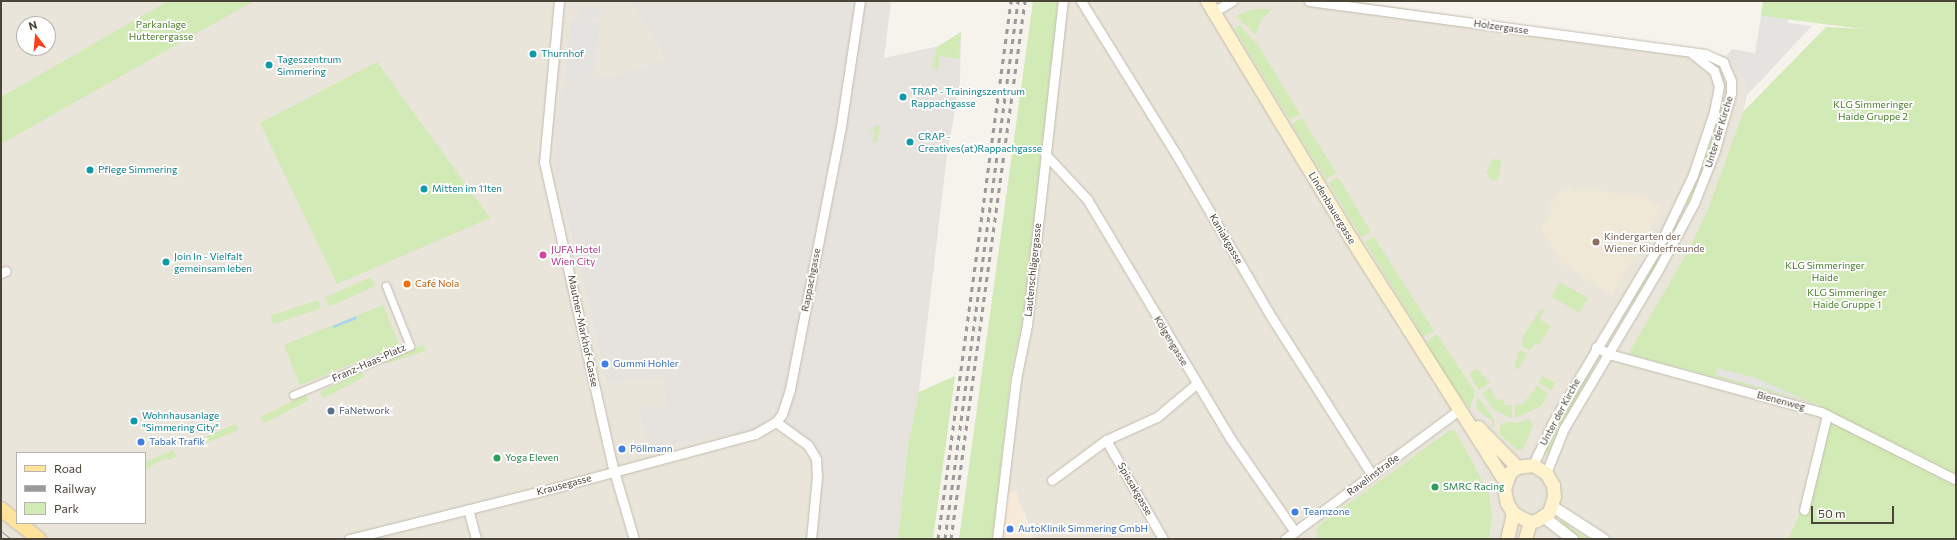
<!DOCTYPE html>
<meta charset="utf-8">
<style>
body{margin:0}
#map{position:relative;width:1957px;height:540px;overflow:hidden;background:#f6f3ec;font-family:Commissioner,sans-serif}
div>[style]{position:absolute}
.residential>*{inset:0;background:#eae5da}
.commercial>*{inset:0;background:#f7ead8}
.industrial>*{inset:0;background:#e6e2dd}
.education>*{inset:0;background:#efe8d6}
.green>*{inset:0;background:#d2eab5;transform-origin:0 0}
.parking>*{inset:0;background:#e5e3e0}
.water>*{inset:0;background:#a9d4f2}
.roads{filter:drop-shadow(0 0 1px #c2bbae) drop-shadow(0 0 1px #c2bbae)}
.pedestrian>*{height:7px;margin:-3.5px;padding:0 3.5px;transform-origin:3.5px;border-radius:3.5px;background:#fff}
.minor>*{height:9px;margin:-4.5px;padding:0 4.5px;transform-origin:4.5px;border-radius:4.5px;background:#fff}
.tertiary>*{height:11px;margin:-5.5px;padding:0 5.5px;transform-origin:5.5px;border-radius:5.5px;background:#fff}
.secondary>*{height:13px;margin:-6.5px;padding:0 6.5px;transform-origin:6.5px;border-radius:6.5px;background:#fff3cd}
.primary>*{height:14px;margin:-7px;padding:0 7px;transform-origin:7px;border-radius:7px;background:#ffe39c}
.tram>*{height:1px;margin:-0.5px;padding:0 0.5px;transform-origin:0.5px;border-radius:0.5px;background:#9a9a9a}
.rail>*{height:3px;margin-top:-1.5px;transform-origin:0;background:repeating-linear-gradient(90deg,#9a9a9a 0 5px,transparent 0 10px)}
.dots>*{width:11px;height:11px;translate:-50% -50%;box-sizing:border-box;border:2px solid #fff;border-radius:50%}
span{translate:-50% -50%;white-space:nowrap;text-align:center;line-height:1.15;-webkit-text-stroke:3.5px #fff;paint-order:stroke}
.park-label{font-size:10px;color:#4a7f2a}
.street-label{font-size:10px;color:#4b4439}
.culture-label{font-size:10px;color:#0d838f}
.left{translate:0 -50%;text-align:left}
.education-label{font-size:10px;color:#785e54}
.hotel-label{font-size:10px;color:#b23c85}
.food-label{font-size:10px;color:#c56008}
.shop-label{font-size:10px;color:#366cbe}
.service-label{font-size:10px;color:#4e5e75}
.leisure-label{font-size:10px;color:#27864d}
.frame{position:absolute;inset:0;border:2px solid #4b4439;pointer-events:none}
.legend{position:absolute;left:16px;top:452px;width:130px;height:72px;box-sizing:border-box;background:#fff;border:1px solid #b7b4b0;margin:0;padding:5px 7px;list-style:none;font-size:12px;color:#4b4439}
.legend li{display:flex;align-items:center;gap:8px;height:20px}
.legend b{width:20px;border:1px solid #b7b4b0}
.north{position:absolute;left:16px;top:16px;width:40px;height:40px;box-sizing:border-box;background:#fff;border:1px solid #b7b4b0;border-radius:50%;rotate:344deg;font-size:11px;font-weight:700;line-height:16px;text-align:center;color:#4b4439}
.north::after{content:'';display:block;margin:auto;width:14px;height:18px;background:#fc3f1d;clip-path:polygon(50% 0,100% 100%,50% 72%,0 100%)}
.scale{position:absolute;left:1811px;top:506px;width:83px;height:18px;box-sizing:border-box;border:2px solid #4b4439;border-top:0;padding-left:5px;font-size:12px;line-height:14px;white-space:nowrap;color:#4b4439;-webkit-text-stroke:3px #fff;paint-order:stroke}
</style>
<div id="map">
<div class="residential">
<div style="clip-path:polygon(evenodd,1px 1px,629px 1px,660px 48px,663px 60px,610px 77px,565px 79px,564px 209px,581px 272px,606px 384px,663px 378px,666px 405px,638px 407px,647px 448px,782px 425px,814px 454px,811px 539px,1px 539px,1px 1px,24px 24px,48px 24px,48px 48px,24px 48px,24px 24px,1px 1px,17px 453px,145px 453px,145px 523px,17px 523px,17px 453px)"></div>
<div style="clip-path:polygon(1057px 1px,1355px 1px,1726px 56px,1745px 81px,1747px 95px,1743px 112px,1708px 209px,1689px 249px,1628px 354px,1820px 405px,1823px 416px,1798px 517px,1788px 539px,1034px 539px,1024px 512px,1006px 494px,1011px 368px)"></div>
</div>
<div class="commercial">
<div style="clip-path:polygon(1016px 491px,1027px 525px,1034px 539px,1001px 539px,1006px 494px)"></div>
</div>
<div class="industrial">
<div style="clip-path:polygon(629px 1px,891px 1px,884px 58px,939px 46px,961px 32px,960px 82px,947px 155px,919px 392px,908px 444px,898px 539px,811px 539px,816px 459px,782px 426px,647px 448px,638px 407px,666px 405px,663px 378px,606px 384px,581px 272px,557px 182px,555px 164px,557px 113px,565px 79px,610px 77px,663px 60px,660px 48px)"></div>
</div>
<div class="education">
<div style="clip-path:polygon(1568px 188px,1575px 193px,1578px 188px,1645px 197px,1662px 208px,1612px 296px,1562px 263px,1541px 229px,1553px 210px,1549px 207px,1559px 192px)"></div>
</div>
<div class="green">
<div style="clip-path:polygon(168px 1px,254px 1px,1px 144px,1px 97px)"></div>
<div style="clip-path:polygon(1033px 1px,1058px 1px,1022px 323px,1012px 366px,993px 539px,959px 539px)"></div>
<div style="clip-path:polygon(1763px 1px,1956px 1px,1956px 539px,1788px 539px,1798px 517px,1823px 416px,1820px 405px,1628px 354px,1689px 249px,1708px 209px,1743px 112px,1826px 27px,1864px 29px,1761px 16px)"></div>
<div style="clip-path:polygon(1253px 9px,1272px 9px,1261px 20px,1256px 35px,1236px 16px)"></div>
<div style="clip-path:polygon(1239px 25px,1258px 45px,1300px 114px,1290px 120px,1234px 28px)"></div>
<div style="clip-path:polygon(961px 32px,959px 59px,940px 56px,938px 69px,932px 68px,937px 47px)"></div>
<div style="clip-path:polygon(377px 62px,490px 218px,337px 284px,260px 123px)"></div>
<div style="clip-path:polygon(1721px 101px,1725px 102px,1721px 117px,1702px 172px,1699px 173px)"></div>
<div style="left:1302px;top:118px;width:65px;height:12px;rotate:58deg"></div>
<div style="clip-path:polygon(875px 125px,880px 126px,877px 142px,873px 141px,875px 130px,871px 129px,868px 140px,870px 128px,874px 129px)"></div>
<div style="clip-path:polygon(1493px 159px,1501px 160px,1499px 178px,1492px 182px,1486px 172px)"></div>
<div style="left:1338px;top:177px;width:64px;height:11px;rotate:59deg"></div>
<div style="clip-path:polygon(1694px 183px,1696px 186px,1688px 205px,1684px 203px)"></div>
<div style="clip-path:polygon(1674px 222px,1679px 225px,1633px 303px,1631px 304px)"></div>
<div style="clip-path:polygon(1374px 237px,1434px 331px,1423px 337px,1365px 242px)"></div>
<div style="left:371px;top:277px;width:10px;height:50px;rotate:66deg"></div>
<div style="left:1560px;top:282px;width:32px;height:17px;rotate:30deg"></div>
<div style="left:318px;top:300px;width:9px;height:50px;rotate:72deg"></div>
<div style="left:383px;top:305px;width:43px;height:107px;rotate:68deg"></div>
<div style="clip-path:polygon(1545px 309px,1539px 319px,1551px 326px,1539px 345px,1534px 343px,1530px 351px,1522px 346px,1523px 336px,1540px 310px)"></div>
<div style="left:1623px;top:314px;width:3px;height:22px;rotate:45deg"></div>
<div style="clip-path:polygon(1437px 334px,1475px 392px,1470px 409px,1446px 378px,1424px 343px)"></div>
<div style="left:424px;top:345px;width:6px;height:42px;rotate:72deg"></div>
<div style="clip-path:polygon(1521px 350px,1527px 354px,1518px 370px,1515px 367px,1518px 352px)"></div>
<div style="clip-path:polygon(1593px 362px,1595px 365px,1547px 454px,1542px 451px,1557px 418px)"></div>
<div style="clip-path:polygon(1477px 368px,1490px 383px,1479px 390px,1469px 374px)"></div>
<div style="left:361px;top:371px;width:7px;height:46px;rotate:63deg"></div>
<div style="clip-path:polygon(955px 376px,933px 539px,898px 539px,908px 444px,919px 392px)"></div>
<div style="left:1542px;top:376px;width:15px;height:8px;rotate:28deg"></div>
<div style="clip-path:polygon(1537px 386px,1548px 393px,1542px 406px,1515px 418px,1515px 405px,1523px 404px)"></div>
<div style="clip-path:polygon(1490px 388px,1497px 400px,1503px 399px,1505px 405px,1512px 405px,1512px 418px,1494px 410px,1482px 393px)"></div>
<div style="left:306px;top:394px;width:7px;height:51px;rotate:63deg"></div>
<div style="clip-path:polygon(1478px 397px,1494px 419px,1494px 428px,1491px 425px,1493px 422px,1476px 408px)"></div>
<div style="clip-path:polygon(1529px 419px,1533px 425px,1523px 449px,1517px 450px,1500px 434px,1500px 426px,1506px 422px,1517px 423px)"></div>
<div style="clip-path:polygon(235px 424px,238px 430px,197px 447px,194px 442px)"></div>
<div style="clip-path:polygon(1450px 430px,1455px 431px,1461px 441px,1489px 494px,1492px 516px,1489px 539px,1315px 539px,1319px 536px,1316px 531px,1318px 526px)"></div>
<div style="clip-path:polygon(173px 450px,176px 457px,168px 460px,166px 458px,146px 469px,145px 462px)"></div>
<div style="clip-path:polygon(1563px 519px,1569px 523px,1568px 526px,1589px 539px,1578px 539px,1560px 523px)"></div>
</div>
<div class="parking">
<div style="clip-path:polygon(579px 6px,601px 8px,600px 19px,592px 18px,592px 22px,600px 23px,593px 78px,565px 79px,571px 19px,581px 20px,578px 18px)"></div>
<div style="clip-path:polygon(1761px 16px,1788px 19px,1788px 23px,1812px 26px,1747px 95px,1745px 81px,1726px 56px,1732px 49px,1755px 53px)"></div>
<div style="clip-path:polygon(1717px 368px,1756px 378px,1808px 401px,1716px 375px)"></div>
</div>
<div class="water">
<div style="clip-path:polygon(356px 316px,357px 319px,334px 328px,333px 326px)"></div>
</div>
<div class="roads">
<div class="pedestrian">
<div style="left:293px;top:395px;width:127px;rotate:-22.7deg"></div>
<div style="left:410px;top:346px;width:65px;rotate:-111.8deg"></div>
</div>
<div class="minor">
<div style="left:559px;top:1px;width:162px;rotate:95.3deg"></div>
<div style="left:544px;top:162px;width:310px;rotate:77.3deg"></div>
<div style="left:612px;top:464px;width:78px;rotate:73.7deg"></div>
<div style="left:1081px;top:1px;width:180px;rotate:58.2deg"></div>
<div style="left:1176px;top:154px;width:190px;rotate:59.7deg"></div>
<div style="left:1272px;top:318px;width:186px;rotate:57.5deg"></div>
<div style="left:1309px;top:1px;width:400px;rotate:7.6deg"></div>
<div style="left:1705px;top:54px;width:20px;rotate:24deg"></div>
<div style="left:1723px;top:62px;width:21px;rotate:67deg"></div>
<div style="left:1731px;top:81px;width:12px;rotate:90deg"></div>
<div style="left:1731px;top:93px;width:59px;rotate:105.7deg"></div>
<div style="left:1715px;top:150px;width:57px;rotate:111.6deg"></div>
<div style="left:1694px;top:203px;width:76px;rotate:118.2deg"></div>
<div style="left:1658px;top:270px;width:184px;rotate:120.7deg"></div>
<div style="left:1564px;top:428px;width:48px;rotate:111.8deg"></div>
<div style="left:1213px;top:12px;width:22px;rotate:-30deg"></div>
<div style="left:1045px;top:154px;width:62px;rotate:47deg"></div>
<div style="left:1087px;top:199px;width:279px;rotate:59.1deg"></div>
<div style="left:1230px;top:438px;width:114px;rotate:55.3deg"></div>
<div style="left:1px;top:273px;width:5px;rotate:-22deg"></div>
<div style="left:1596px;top:347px;width:15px;rotate:28deg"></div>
<div style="left:1609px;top:354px;width:220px;rotate:15.3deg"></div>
<div style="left:1821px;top:412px;width:151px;rotate:26.7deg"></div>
<div style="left:776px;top:422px;width:39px;rotate:36deg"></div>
<div style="left:808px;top:445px;width:16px;rotate:60deg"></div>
<div style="left:816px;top:459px;width:17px;rotate:87deg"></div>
<div style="left:817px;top:476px;width:63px;rotate:95.4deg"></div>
<div style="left:1106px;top:440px;width:114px;rotate:60.1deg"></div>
<div style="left:1533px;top:465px;width:47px;rotate:-65.1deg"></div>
<div style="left:1553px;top:422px;width:212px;rotate:-59.1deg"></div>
<div style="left:1662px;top:240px;width:72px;rotate:-64.5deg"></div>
<div style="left:1693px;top:175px;width:66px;rotate:-71.6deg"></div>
<div style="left:1714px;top:112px;width:26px;rotate:-79deg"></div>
<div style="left:1719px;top:86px;width:16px;rotate:-108deg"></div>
<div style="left:1714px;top:71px;width:28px;rotate:-141deg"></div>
<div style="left:1052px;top:480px;width:67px;rotate:-36.5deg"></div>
<div style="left:1106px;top:440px;width:56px;rotate:-24.3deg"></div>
<div style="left:1157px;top:417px;width:51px;rotate:-40.2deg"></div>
<div style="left:468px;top:509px;width:31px;rotate:75deg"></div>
<div style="left:1804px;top:510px;width:98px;rotate:-76.4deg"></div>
<div style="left:349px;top:539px;width:223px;rotate:-14deg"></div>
<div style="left:565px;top:485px;width:197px;rotate:-15deg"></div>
<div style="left:755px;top:434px;width:24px;rotate:-30deg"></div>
<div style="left:776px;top:422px;width:10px;rotate:-53deg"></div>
<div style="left:782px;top:414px;width:26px;rotate:-72deg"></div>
<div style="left:790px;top:389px;width:268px;rotate:-79deg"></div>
<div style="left:841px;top:126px;width:126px;rotate:-81.4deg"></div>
<div style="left:997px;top:539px;width:161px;rotate:-83.2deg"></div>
<div style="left:1016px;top:379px;width:55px;rotate:-78.5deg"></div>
<div style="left:1027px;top:325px;width:326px;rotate:-83.7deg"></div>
<div style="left:1285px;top:539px;width:218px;rotate:-36.6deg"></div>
</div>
<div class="tertiary">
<div style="left:1552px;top:506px;width:61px;rotate:32.9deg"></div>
<div style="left:1544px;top:517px;width:36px;rotate:38deg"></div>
</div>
<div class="secondary">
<div style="left:1207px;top:1px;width:276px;rotate:58.8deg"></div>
<div style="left:1350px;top:237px;width:289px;rotate:57.6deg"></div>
<div style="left:1478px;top:427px;width:56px;rotate:45.7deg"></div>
<div style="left:1533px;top:465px;width:15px;rotate:32deg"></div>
<div style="left:1546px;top:473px;width:14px;rotate:60deg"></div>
<div style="left:1553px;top:485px;width:11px;rotate:85deg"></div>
<div style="left:1554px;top:496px;width:17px;rotate:107deg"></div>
<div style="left:1549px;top:512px;width:14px;rotate:146deg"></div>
<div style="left:1537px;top:520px;width:7px;rotate:164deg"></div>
<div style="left:1530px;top:522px;width:19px;rotate:-152deg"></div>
<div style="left:1513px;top:513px;width:12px;rotate:-121deg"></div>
<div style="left:1507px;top:503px;width:14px;rotate:-102deg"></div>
<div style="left:1504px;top:489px;width:18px;rotate:-71deg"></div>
<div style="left:1510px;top:472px;width:9px;rotate:-36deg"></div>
<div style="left:1517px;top:467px;width:16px;rotate:-7deg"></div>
<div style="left:1507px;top:539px;width:27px;rotate:-77deg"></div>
<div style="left:1525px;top:539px;width:18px;rotate:-74deg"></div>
</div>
<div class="primary">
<div style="left:1px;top:509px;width:21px;rotate:39deg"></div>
<div style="left:19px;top:523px;width:26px;rotate:39deg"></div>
</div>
</div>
<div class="tram">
<div style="left:1px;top:531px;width:13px;rotate:39deg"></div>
</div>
<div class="rail">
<div style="left:938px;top:539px;width:543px;rotate:-82.27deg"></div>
<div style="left:945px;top:539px;width:543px;rotate:-82.27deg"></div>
<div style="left:951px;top:539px;width:543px;rotate:-82.17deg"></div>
</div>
<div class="dots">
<div style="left:533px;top:54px;background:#0f9aa8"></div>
<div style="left:269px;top:65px;background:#0f9aa8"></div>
<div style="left:903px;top:97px;background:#0f9aa8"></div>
<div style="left:910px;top:142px;background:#0f9aa8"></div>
<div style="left:90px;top:170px;background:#0f9aa8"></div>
<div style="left:424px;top:189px;background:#0f9aa8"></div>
<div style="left:1596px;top:242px;background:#8d6e63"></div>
<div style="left:543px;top:255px;background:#d1479c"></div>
<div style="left:166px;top:262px;background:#0f9aa8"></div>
<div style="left:407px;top:284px;background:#e8710a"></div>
<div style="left:605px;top:364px;background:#3f7fe0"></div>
<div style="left:331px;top:411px;background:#5c6f8a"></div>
<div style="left:134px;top:421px;background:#0f9aa8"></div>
<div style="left:141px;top:442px;background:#3f7fe0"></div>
<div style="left:622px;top:449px;background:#3f7fe0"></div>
<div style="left:497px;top:458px;background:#2e9e5b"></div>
<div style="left:1435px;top:487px;background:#2e9e5b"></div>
<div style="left:1295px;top:512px;background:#3f7fe0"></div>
<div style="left:1010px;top:529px;background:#3f7fe0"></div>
</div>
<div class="park-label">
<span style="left:161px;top:30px">Parkanlage<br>Hutterergasse</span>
<span style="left:1873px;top:110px">KLG Simmeringer<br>Haide Gruppe 2</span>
<span style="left:1825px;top:271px">KLG Simmeringer<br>Haide</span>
<span style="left:1847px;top:298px">KLG Simmeringer<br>Haide Gruppe 1</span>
</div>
<div class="street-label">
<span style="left:1501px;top:27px;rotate:8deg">Holzergasse</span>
<span style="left:1719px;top:132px;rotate:-73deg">Unter der Kirche</span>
<span style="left:1332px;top:208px;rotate:59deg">Lindenbauergasse</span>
<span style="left:1226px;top:239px;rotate:60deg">Kaniakgasse</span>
<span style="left:1033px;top:270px;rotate:-84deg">Lautenschlägergasse</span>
<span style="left:811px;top:280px;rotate:-79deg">Rappachgasse</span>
<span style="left:583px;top:331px;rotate:78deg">Mautner-Markhof-Gasse</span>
<span style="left:1171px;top:341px;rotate:59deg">Kölgengasse</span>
<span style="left:369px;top:363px;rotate:-24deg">Franz-Haas-Platz</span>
<span style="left:1781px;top:401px;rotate:15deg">Bienenweg</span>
<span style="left:1560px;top:412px;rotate:-62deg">Unter der Kirche</span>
<span style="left:1373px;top:475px;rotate:-37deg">Ravelinstraße</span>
<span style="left:564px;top:485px;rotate:-15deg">Krausegasse</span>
<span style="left:1135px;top:489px;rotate:60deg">Spissakgasse</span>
</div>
<div class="culture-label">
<span class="left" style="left:541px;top:54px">Thurnhof</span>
<span class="left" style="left:277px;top:65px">Tageszentrum<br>Simmering</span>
<span class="left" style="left:911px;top:97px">TRAP - Trainingszentrum<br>Rappachgasse</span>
<span class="left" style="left:918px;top:142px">CRAP -<br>Creatives(at)Rappachgasse</span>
<span class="left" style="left:98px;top:170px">Pflege Simmering</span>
<span class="left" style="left:432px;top:189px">Mitten im 11ten</span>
<span class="left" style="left:174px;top:262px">Join In - Vielfalt<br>gemeinsam leben</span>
<span class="left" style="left:142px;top:421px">Wohnhausanlage<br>"Simmering City"</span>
</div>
<div class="education-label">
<span class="left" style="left:1604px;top:242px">Kindergarten der<br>Wiener Kinderfreunde</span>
</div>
<div class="hotel-label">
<span class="left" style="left:551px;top:255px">JUFA Hotel<br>Wien City</span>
</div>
<div class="food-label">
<span class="left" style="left:415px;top:284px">Café Nola</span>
</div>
<div class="shop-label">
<span class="left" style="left:613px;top:364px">Gummi Hohler</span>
<span class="left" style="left:149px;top:442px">Tabak Trafik</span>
<span class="left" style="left:630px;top:449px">Pöllmann</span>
<span class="left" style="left:1303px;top:512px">Teamzone</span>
<span class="left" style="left:1018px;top:529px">AutoKlinik Simmering GmbH</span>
</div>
<div class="service-label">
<span class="left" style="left:339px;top:411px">FaNetwork</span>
</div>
<div class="leisure-label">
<span class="left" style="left:505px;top:458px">Yoga Eleven</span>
<span class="left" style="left:1443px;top:487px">SMRC Racing</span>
</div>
<div class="frame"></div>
<ul class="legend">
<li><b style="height:5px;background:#ffe39c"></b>Road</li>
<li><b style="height:5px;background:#9a9a9a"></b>Railway</li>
<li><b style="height:11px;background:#d2eab5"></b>Park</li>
</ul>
<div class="north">N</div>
<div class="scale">50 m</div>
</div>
